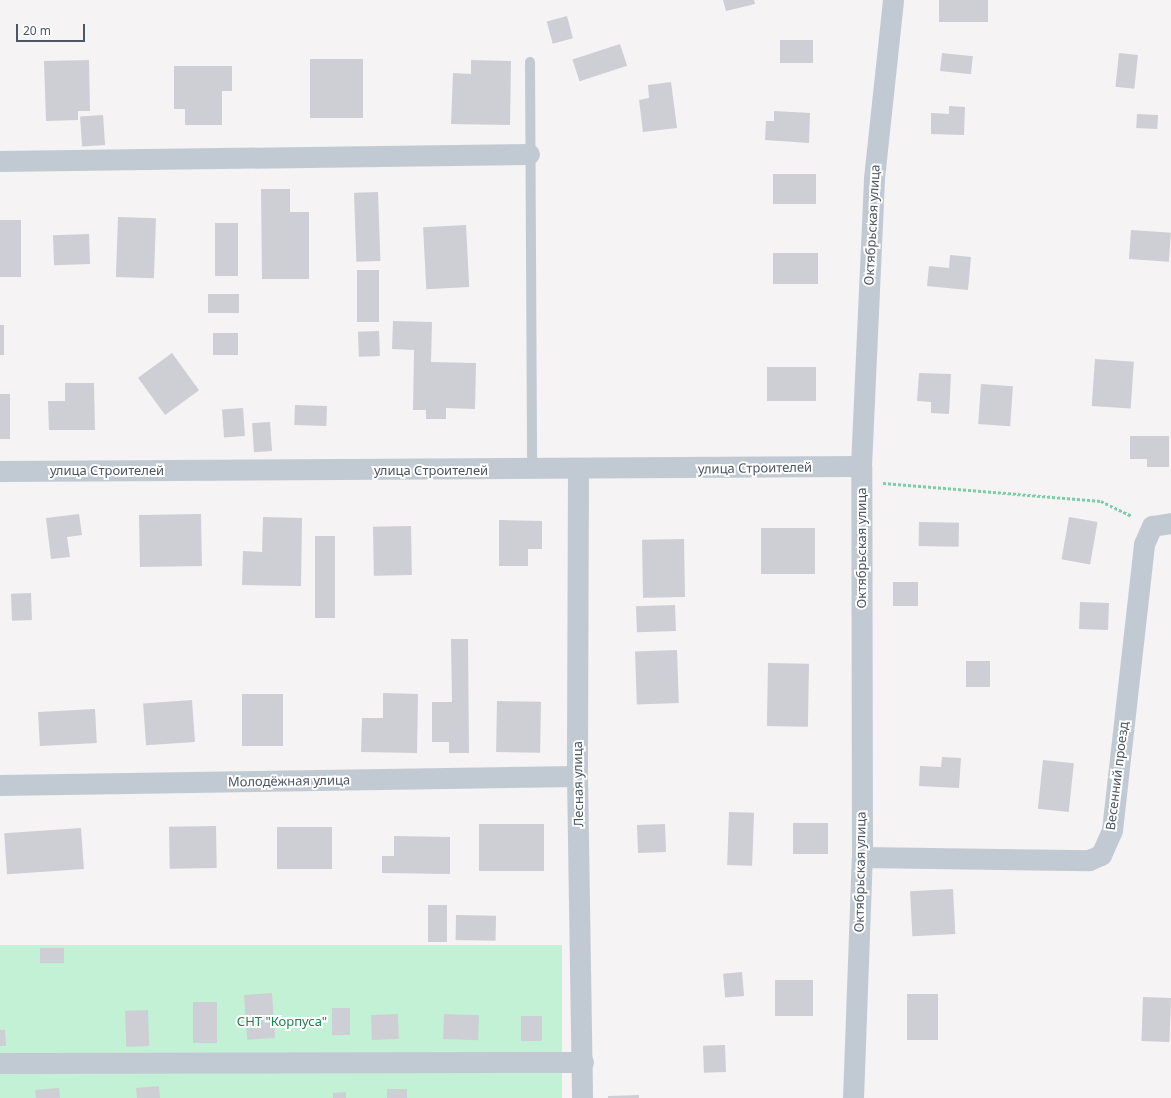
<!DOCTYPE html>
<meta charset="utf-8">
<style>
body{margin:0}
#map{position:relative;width:1171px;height:1098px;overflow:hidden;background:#f5f3f3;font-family:"Noto Sans",sans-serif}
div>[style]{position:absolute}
.green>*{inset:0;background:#c3f1d5;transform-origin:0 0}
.building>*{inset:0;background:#cdcfd5;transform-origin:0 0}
.path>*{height:2.5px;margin-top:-1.25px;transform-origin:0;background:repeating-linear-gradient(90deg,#7ad0a6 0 3px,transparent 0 5px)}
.lane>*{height:10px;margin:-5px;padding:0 5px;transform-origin:5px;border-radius:5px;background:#c1cad2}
.street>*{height:21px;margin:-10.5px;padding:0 10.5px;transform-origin:10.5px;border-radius:10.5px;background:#c1cad2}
span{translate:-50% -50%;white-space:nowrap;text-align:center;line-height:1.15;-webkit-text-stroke:4px #fff;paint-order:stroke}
.street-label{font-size:13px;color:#4a5661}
.park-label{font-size:13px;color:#17864f}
.scale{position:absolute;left:16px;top:24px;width:69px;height:18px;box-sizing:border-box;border:2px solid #4a5661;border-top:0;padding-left:5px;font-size:12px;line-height:14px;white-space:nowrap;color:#4a5661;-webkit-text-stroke:3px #fff;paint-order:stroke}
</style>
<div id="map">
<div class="green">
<div style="left:0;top:945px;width:562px;height:153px"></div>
</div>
<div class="building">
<div style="clip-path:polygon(723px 0,754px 0,755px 4px,726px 11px)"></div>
<div style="left:939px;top:0;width:49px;height:22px"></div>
<div style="left:567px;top:16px;width:23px;height:21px;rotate:75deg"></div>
<div style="left:780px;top:40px;width:33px;height:23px"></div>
<div style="left:620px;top:44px;width:23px;height:50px;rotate:72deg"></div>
<div style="left:942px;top:53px;width:31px;height:18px;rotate:6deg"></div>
<div style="left:1119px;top:53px;width:19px;height:34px;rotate:6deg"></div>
<div style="left:310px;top:59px;width:53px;height:59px"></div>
<div style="clip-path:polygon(89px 60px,90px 111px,78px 111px,78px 120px,46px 121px,44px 61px)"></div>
<div style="clip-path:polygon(471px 60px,511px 61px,510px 125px,451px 124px,453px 73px,471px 74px)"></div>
<div style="clip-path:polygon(174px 66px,232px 66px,232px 91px,222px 91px,222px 125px,185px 125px,185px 109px,174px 109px)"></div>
<div style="clip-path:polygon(671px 82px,677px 128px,643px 132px,639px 100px,649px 98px,648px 85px)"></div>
<div style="clip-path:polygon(949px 106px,965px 107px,964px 135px,931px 134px,931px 113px,949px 114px)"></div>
<div style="clip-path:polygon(774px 111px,810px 113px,809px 143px,765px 140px,766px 121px,774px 121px)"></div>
<div style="left:1137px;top:114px;width:21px;height:14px;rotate:3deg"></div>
<div style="left:103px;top:115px;width:30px;height:23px;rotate:86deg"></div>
<div style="left:773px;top:174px;width:43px;height:30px"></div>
<div style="clip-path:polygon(261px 189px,290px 189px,290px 212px,309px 212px,309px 279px,262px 279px)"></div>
<div style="left:378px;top:192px;width:69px;height:24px;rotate:88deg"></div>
<div style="left:118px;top:217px;width:38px;height:60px;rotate:2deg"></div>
<div style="left:0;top:220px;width:21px;height:57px"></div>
<div style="left:215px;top:223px;width:23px;height:53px"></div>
<div style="left:466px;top:225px;width:62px;height:43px;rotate:87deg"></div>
<div style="left:1131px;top:230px;width:40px;height:29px;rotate:4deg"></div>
<div style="left:89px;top:234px;width:30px;height:36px;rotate:88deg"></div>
<div style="left:773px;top:253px;width:45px;height:31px"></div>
<div style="clip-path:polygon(950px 255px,971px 257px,968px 290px,927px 286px,929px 266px,949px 268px)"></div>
<div style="left:357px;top:270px;width:22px;height:52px"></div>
<div style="left:239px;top:294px;width:19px;height:31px;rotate:90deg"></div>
<div style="clip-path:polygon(393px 321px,432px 322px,431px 362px,476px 363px,475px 409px,446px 408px,446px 419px,426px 419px,426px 410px,413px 410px,414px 350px,392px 349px)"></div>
<div style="left:0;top:325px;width:4px;height:30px"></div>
<div style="left:379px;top:331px;width:25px;height:21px;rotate:88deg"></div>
<div style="left:213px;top:333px;width:25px;height:22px"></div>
<div style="left:172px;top:353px;width:46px;height:42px;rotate:54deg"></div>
<div style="left:1095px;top:359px;width:39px;height:47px;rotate:4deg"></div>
<div style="left:767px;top:367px;width:49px;height:34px"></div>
<div style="clip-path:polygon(919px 373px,951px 374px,949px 414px,931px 413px,931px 402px,917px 401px)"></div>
<div style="clip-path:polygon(65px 383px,94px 383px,95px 430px,49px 430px,48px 401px,65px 401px)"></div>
<div style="left:981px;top:384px;width:32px;height:40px;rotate:4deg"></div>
<div style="left:0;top:394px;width:10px;height:45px"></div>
<div style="left:295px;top:405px;width:32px;height:20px;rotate:2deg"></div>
<div style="left:243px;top:408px;width:28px;height:21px;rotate:86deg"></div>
<div style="left:270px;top:422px;width:29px;height:18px;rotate:86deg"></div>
<div style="clip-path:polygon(1130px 436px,1169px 436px,1169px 467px,1147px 467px,1147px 459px,1130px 459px)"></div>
<div style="clip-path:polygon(79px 514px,82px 535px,67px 537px,70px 557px,51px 559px,46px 518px)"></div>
<div style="left:201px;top:514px;width:52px;height:62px;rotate:89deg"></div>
<div style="clip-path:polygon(263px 517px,302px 518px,301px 586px,242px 585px,243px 551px,262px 552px)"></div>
<div style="left:1069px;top:517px;width:29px;height:43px;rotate:10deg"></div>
<div style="clip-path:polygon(499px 520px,542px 521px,542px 549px,528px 549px,528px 566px,499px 566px)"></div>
<div style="left:919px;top:522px;width:40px;height:24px;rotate:1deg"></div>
<div style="left:411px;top:526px;width:49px;height:38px;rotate:89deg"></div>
<div style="left:761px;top:528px;width:54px;height:46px"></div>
<div style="left:315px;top:536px;width:20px;height:82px"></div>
<div style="left:684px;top:539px;width:58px;height:42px;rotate:89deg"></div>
<div style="left:893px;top:582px;width:25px;height:24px"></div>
<div style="left:31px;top:593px;width:27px;height:20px;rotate:88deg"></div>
<div style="left:1080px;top:602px;width:29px;height:27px;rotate:2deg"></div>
<div style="left:675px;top:605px;width:26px;height:39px;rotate:88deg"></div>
<div style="clip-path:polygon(451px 639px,468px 639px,469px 753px,449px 753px,449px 742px,432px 742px,432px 702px,452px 702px)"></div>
<div style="left:677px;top:650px;width:53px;height:42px;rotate:88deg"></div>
<div style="left:966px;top:661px;width:24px;height:26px"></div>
<div style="left:768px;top:663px;width:41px;height:63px;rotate:1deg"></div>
<div style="clip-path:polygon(383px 693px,418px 694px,417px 753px,361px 752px,362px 718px,383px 718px)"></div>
<div style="left:242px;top:694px;width:41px;height:52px"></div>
<div style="left:192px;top:700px;width:42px;height:49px;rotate:86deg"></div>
<div style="left:497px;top:701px;width:44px;height:51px;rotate:1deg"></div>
<div style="left:95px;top:709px;width:34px;height:57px;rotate:87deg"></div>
<div style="clip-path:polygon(942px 757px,961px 758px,959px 788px,919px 786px,920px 766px,941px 767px)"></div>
<div style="left:1043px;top:760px;width:31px;height:49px;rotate:6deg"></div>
<div style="left:729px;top:812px;width:25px;height:53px;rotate:2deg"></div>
<div style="left:793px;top:823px;width:35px;height:31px"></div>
<div style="left:544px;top:824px;width:47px;height:65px;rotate:90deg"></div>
<div style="left:665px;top:824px;width:28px;height:28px;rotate:88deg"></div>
<div style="left:216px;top:826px;width:42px;height:47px;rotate:89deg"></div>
<div style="left:332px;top:827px;width:42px;height:55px;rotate:90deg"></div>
<div style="left:81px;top:828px;width:41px;height:77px;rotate:86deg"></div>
<div style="clip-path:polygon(394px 836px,450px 837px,450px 874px,382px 873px,382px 856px,394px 856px)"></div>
<div style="left:953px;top:889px;width:45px;height:43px;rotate:87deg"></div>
<div style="left:428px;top:905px;width:19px;height:37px"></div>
<div style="left:456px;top:915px;width:40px;height:25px;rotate:1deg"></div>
<div style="left:64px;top:948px;width:15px;height:24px;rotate:90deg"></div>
<div style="left:742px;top:972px;width:24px;height:19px;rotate:85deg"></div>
<div style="left:813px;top:980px;width:36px;height:38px;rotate:90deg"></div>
<div style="left:272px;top:993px;width:45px;height:28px;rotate:86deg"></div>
<div style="left:938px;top:994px;width:46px;height:31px;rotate:90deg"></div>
<div style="left:1143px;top:997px;width:28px;height:44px;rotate:2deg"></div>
<div style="left:193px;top:1002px;width:24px;height:41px"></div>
<div style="left:350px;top:1008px;width:27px;height:18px;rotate:90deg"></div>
<div style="left:148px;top:1010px;width:36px;height:23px;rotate:88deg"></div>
<div style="left:398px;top:1014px;width:25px;height:27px;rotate:88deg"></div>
<div style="left:444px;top:1014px;width:35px;height:25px;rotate:2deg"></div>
<div style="left:521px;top:1016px;width:21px;height:25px"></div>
<div style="clip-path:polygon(0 1030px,5px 1030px,6px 1046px,0 1046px)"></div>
<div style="left:725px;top:1045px;width:27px;height:22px;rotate:88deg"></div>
<div style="left:159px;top:1086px;width:12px;height:23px;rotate:85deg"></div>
<div style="clip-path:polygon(59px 1088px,60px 1098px,36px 1098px,35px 1090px)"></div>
<div style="left:387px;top:1089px;width:20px;height:9px"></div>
<div style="clip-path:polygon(346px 1092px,346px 1098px,333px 1098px,333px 1093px)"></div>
<div style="clip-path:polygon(639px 1095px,639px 1098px,608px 1098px,608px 1096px)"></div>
</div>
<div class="path">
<div style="left:883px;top:483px;width:219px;rotate:4.7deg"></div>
<div style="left:1101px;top:501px;width:34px;rotate:26deg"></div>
</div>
<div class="lane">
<div style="left:530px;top:62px;width:408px;rotate:89.7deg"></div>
</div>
<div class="street">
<div style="left:0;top:161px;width:529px;rotate:-0.76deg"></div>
<div style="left:578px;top:470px;width:306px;rotate:90.2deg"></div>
<div style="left:577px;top:776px;width:322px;rotate:89.1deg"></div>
<div style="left:0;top:471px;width:861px;rotate:-0.33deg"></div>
<div style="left:0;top:785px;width:577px;rotate:-0.89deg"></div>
<div style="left:862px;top:857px;width:227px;rotate:0.8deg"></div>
<div style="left:1089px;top:860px;width:13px;rotate:-23deg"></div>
<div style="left:1101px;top:855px;width:27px;rotate:-66deg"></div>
<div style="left:1112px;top:830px;width:288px;rotate:-83.6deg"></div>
<div style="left:1144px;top:544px;width:20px;rotate:-66deg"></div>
<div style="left:1152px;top:526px;width:19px;rotate:-9deg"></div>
<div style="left:0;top:1063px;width:583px;rotate:-0.1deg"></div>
<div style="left:853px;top:1098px;width:241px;rotate:-87.9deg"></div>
<div style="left:862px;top:857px;width:391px;rotate:-90.1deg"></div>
<div style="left:861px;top:466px;width:288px;rotate:-87.4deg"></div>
<div style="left:874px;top:178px;width:179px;rotate:-83.9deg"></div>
</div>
<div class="street-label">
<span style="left:872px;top:225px;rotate:-87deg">Октябрьская улица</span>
<span style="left:755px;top:468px;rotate:-1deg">улица Строителей</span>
<span style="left:107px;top:470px">улица Строителей</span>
<span style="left:431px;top:470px">улица Строителей</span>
<span style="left:861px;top:548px;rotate:-90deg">Октябрьская улица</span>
<span style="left:1117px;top:776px;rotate:-83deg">Весенний проезд</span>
<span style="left:289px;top:781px;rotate:-1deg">Молодёжная улица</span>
<span style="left:578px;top:784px;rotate:-91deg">Лесная улица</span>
<span style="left:860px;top:872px;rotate:-89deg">Октябрьская улица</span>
</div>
<div class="park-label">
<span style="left:282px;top:1021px">СНТ "Корпуса"</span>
</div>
<div class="scale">20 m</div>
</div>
